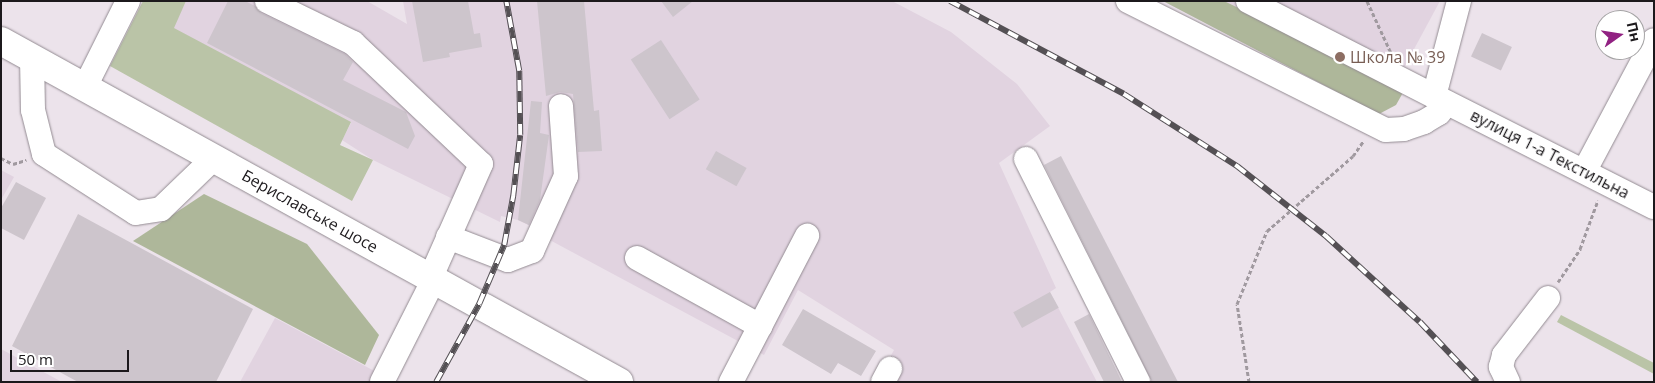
<!DOCTYPE html>
<meta charset="utf-8">
<style>
body{margin:0}
#map{position:relative;width:1655px;height:383px;overflow:hidden;background:#ece3eb;font-family:"Open Sans",sans-serif}
div>[style]{position:absolute}
.built>*{inset:0;background:#e1d3e0}
.green>*{inset:0;background:#bac4a7}
.forest>*{inset:0;background:#aeb79a}
.building>*{inset:0;background:#cdc5cc;transform-origin:0 0}
.path>*{height:3px;margin-top:-1.5px;transform-origin:0;background:repeating-linear-gradient(90deg,#a0999f 0 4px,transparent 0 6.5px)}
.roads{filter:drop-shadow(0 0 1px #938b92) drop-shadow(0 0 1px #938b92)}
.minor>*{height:24px;margin:-12px;padding:0 12px;transform-origin:12px;border-radius:12px;background:#fff}
.major>*{height:28px;margin:-14px;padding:0 14px;transform-origin:14px;border-radius:14px;background:#fff}
.rail>*{height:5.5px;margin-top:-2.75px;transform-origin:0;background:repeating-linear-gradient(90deg,#fff 0 11px,#545054 0 22px);box-sizing:border-box;border-block:1px solid #545054}
.dots>*{width:14px;height:14px;translate:-50% -50%;box-sizing:border-box;border:2px solid #fff;border-radius:50%}
span{translate:-50% -50%;white-space:nowrap;text-align:center;line-height:1.15;-webkit-text-stroke:4.5px #fff;paint-order:stroke}
.education-label{font-size:16px;color:#785e54}
.left{translate:0 -50%;text-align:left}
.street-label{font-size:16px;color:#1c191c}
.frame{position:absolute;inset:0;border:2px solid #1c191c;pointer-events:none}
.north{position:absolute;left:1595px;top:10px;width:50px;height:50px;box-sizing:border-box;background:#fff;border:1px solid #a4a3a4;border-radius:50%;rotate:77deg;font-size:14px;font-weight:700;line-height:20px;text-align:center;color:#1c191c}
.north::after{content:'';display:block;margin:auto;width:18px;height:22px;background:#912182;clip-path:polygon(50% 0,100% 100%,50% 72%,0 100%)}
.scale{position:absolute;left:10px;top:350px;width:119px;height:22px;box-sizing:border-box;border:2px solid #1c191c;border-top:0;padding-left:6px;font-size:15px;line-height:18px;white-space:nowrap;color:#1c191c;-webkit-text-stroke:4px #fff;paint-order:stroke}
</style>
<div id="map">
<div class="built">
<div style="clip-path:polygon(186px 1px,367px 1px,407px 24px,403px 1px,892px 1px,951px 32px,1017px 84px,1050px 126px,999px 163px,1056px 288px,1050px 292px,1097px 382px,876px 382px,894px 350px,798px 290px,764px 355px,546px 238px,536px 229px,518px 220px,501px 216px,500px 222px,373px 160px,342px 140px,351px 123px,173px 28px)"></div>
<div style="clip-path:polygon(1163px 1px,1440px 1px,1379px 114px)"></div>
<div style="clip-path:polygon(1px 170px,14px 177px,1px 200px)"></div>
<div style="clip-path:polygon(275px 318px,395px 382px,240px 382px)"></div>
<div style="clip-path:polygon(1px 349px,62px 382px,1px 382px)"></div>
</div>
<div class="green">
<div style="clip-path:polygon(143px 1px,186px 1px,174px 28px,351px 122px,340px 145px,373px 160px,352px 201px,110px 66px)"></div>
<div style="clip-path:polygon(1561px 315px,1654px 363px,1654px 374px,1557px 322px)"></div>
</div>
<div class="forest">
<div style="clip-path:polygon(1163px 1px,1224px 1px,1405px 89px,1396px 105px,1379px 114px)"></div>
<div style="clip-path:polygon(204px 194px,307px 244px,379px 335px,365px 365px,133px 241px)"></div>
</div>
<div class="building">
<div style="clip-path:polygon(228px 1px,245px 1px,255px 6px,261px 13px,345px 54px,353px 62px,343px 80px,406px 112px,415px 136px,408px 149px,207px 43px)"></div>
<div style="clip-path:polygon(412px 1px,468px 1px,474px 34px,480px 33px,482px 47px,449px 53px,450px 57px,423px 62px)"></div>
<div style="clip-path:polygon(537px 1px,584px 1px,594px 111px,599px 110px,602px 151px,578px 152px,573px 94px,560px 92px,546px 96px)"></div>
<div style="clip-path:polygon(661px 1px,693px 1px,673px 17px)"></div>
<div style="left:1482px;top:33px;width:33px;height:26px;rotate:25deg"></div>
<div style="left:661px;top:40px;width:71px;height:36px;rotate:57deg"></div>
<div style="clip-path:polygon(531px 101px,542px 102px,540px 133px,549px 135px,540px 200px,529px 225px,518px 220px)"></div>
<div style="left:716px;top:151px;width:35px;height:21px;rotate:29deg"></div>
<div style="clip-path:polygon(1061px 156px,1178px 382px,1152px 382px,1044px 165px)"></div>
<div style="clip-path:polygon(16px 182px,46px 198px,24px 240px,1px 228px,1px 208px)"></div>
<div style="clip-path:polygon(78px 214px,253px 309px,216px 382px,78px 382px,12px 346px)"></div>
<div style="left:1050px;top:292px;width:18px;height:42px;rotate:61deg"></div>
<div style="clip-path:polygon(803px 309px,876px 351px,861px 376px,838px 363px,831px 374px,782px 345px)"></div>
<div style="clip-path:polygon(1089px 314px,1122px 382px,1104px 382px,1074px 322px)"></div>
</div>
<div class="path">
<div style="left:1367px;top:1px;width:57px;rotate:65.2deg"></div>
<div style="left:1px;top:158px;width:13px;rotate:27deg"></div>
<div style="left:13px;top:164px;width:14px;rotate:-17deg"></div>
<div style="left:1558px;top:282px;width:40px;rotate:-56deg"></div>
<div style="left:1580px;top:249px;width:52px;rotate:-69.8deg"></div>
<div style="left:1249px;top:382px;width:79px;rotate:-98.7deg"></div>
<div style="left:1237px;top:304px;width:79px;rotate:-67.7deg"></div>
<div style="left:1267px;top:231px;width:114px;rotate:-41.1deg"></div>
<div style="left:1353px;top:156px;width:19px;rotate:-55deg"></div>
</div>
<div class="roads">
<div class="minor">
<div style="left:267px;top:1px;width:96px;rotate:26deg"></div>
<div style="left:353px;top:43px;width:176px;rotate:43.4deg"></div>
<div style="left:481px;top:164px;width:124px;rotate:113.9deg"></div>
<div style="left:1128px;top:1px;width:288px;rotate:26.6deg"></div>
<div style="left:1386px;top:130px;width:18px;rotate:-3deg"></div>
<div style="left:1404px;top:129px;width:21px;rotate:-19deg"></div>
<div style="left:1424px;top:122px;width:17px;rotate:-31deg"></div>
<div style="left:1439px;top:113px;width:13px;rotate:-51deg"></div>
<div style="left:1248px;top:1px;width:209px;rotate:27.1deg"></div>
<div style="left:1459px;top:1px;width:98px;rotate:104.7deg"></div>
<div style="left:1434px;top:96px;width:246px;rotate:26.8deg"></div>
<div style="left:32px;top:58px;width:52px;rotate:88.9deg"></div>
<div style="left:33px;top:110px;width:45px;rotate:76deg"></div>
<div style="left:44px;top:154px;width:109px;rotate:32.7deg"></div>
<div style="left:136px;top:213px;width:25px;rotate:-9deg"></div>
<div style="left:161px;top:209px;width:74px;rotate:-43.9deg"></div>
<div style="left:85px;top:87px;width:96px;rotate:-63.4deg"></div>
<div style="left:1026px;top:159px;width:250px;rotate:63.3deg"></div>
<div style="left:1585px;top:170px;width:147px;rotate:-62deg"></div>
<div style="left:448px;top:237px;width:64px;rotate:21deg"></div>
<div style="left:508px;top:260px;width:26px;rotate:-21deg"></div>
<div style="left:532px;top:251px;width:82px;rotate:-65.6deg"></div>
<div style="left:566px;top:176px;width:70px;rotate:-94.1deg"></div>
<div style="left:637px;top:258px;width:141px;rotate:28.9deg"></div>
<div style="left:382px;top:382px;width:115px;rotate:-63.2deg"></div>
<div style="left:731px;top:382px;width:165px;rotate:-62.5deg"></div>
<div style="left:883px;top:382px;width:15px;rotate:-62deg"></div>
<div style="left:1508px;top:382px;width:17px;rotate:-115deg"></div>
<div style="left:1501px;top:367px;width:12px;rotate:-76deg"></div>
<div style="left:1504px;top:355px;width:72px;rotate:-52.3deg"></div>
</div>
<div class="major">
<div style="left:1px;top:41px;width:706px;rotate:28.89deg"></div>
</div>
</div>
<div class="rail">
<div style="left:950px;top:1px;width:197px;rotate:28.1deg"></div>
<div style="left:1124px;top:94px;width:134px;rotate:32.5deg"></div>
<div style="left:1237px;top:166px;width:113px;rotate:38.2deg"></div>
<div style="left:1326px;top:236px;width:127px;rotate:42.5deg"></div>
<div style="left:1420px;top:322px;width:83px;rotate:46.5deg"></div>
<div style="left:436px;top:382px;width:89px;rotate:-61.1deg"></div>
<div style="left:479px;top:304px;width:64px;rotate:-67deg"></div>
<div style="left:504px;top:245px;width:50px;rotate:-79.6deg"></div>
<div style="left:513px;top:196px;width:61px;rotate:-83.5deg"></div>
<div style="left:520px;top:135px;width:64px;rotate:-90.9deg"></div>
<div style="left:519px;top:71px;width:71px;rotate:-100.5deg"></div>
</div>
<div class="dots">
<div style="left:1340px;top:57px;background:#8d6e63"></div>
</div>
<div class="education-label">
<span class="left" style="left:1350px;top:57px">Школа № 39</span>
</div>
<div class="street-label">
<span style="left:1550px;top:154px;rotate:27deg">вулиця 1-а Текстильна</span>
<span style="left:310px;top:211px;rotate:29deg">Бериславське шосе</span>
</div>
<div class="frame"></div>
<div class="north">Пн</div>
<div class="scale">50 m</div>
</div>
